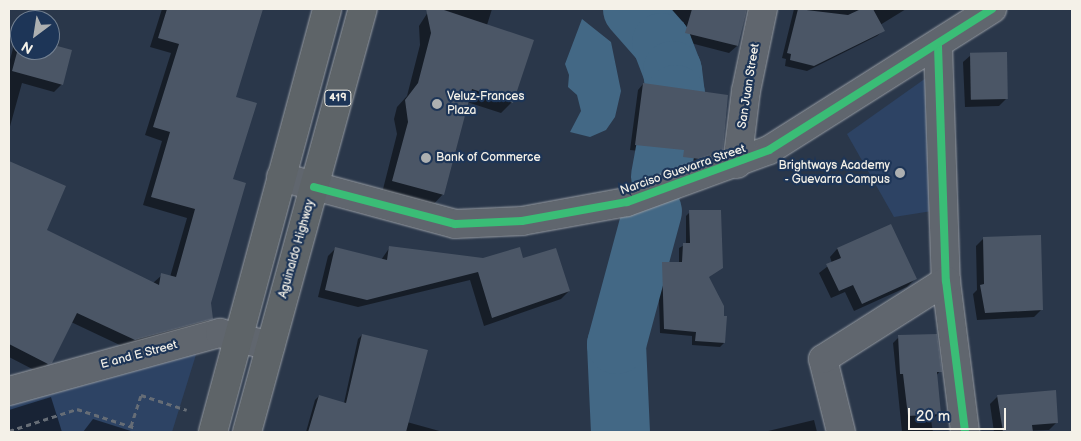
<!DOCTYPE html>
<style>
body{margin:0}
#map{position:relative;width:1081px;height:441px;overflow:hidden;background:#2a374a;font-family:"Balsamiq Sans",sans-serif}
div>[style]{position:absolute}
.built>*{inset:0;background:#2d4364}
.water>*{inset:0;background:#436885}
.shadow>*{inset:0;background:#0007}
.river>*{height:59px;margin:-29.5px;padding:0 29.5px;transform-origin:29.5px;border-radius:29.5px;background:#436885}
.building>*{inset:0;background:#4b5666;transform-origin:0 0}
.path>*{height:3px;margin-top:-1.5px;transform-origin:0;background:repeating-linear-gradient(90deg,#666d76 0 5px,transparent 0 9px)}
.roads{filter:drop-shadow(0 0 1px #979ca3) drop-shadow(0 0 1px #979ca3)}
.minor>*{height:28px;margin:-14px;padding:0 14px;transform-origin:14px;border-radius:14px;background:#60666e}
.tertiary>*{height:28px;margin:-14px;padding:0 14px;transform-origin:14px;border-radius:14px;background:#60666e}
.trunk>*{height:28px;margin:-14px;padding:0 14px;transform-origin:14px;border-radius:14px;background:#5e6468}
.cycleway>*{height:8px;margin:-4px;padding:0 4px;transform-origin:4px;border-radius:4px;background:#3abd76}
.dots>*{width:14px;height:14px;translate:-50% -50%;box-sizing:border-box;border:2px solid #1d3557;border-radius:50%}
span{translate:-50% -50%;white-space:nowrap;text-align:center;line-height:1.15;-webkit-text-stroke:4.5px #1d3557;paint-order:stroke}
.shield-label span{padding:1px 4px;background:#1d3557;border:1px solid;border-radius:4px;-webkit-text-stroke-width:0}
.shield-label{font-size:11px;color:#f4f1e8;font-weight:700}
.street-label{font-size:12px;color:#f4f1e8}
.poi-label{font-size:12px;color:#f4f1e8}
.left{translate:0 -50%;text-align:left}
.right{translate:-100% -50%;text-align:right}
.frame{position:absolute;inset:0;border:10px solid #f4f1e8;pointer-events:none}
.north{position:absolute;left:10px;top:10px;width:50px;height:50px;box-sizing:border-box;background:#1d3557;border:1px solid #738091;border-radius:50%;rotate:211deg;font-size:14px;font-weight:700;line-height:20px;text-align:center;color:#f4f1e8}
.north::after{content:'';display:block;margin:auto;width:18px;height:22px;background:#adb0b1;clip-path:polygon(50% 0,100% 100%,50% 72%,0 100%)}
.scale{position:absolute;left:908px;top:408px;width:98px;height:22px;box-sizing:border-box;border:2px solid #f4f1e8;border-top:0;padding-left:6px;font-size:15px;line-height:18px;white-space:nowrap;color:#f4f1e8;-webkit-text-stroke:4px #1d3557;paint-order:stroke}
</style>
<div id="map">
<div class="built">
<div style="clip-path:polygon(926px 78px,932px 211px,894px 217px,847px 134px)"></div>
<div style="clip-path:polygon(198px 348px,172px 432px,9px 432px,9px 405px)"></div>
</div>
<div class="water">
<div style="clip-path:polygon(582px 19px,611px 42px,621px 91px,615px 117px,606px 130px,590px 137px,570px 132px,581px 111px,577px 95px,568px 87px,569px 75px,565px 64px)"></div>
</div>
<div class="shadow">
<div style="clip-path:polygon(162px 9px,262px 9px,235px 97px,231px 180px,209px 303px,211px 318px,203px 327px,126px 348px,71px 322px,51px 362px,38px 372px,9px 357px,9px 163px,64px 187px,45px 230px,153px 283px,162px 275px,170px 277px,187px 218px,143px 205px,162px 141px,145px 135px,171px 53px,150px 47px)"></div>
<div style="clip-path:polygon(430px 9px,492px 9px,487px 25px,512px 102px,501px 113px,467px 102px,443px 194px,432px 206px,382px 193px,397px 134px,394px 119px,397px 107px,407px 96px,420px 45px,419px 26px)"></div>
<div style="clip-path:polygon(637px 9px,747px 9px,737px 46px,729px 53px,679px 40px,684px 22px,636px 15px)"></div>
<div style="clip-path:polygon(794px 9px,906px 9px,880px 25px,883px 31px,877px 36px,807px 71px,785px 66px,786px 59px,782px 58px)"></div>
<div style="clip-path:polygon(20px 39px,20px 50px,50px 50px,50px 45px,62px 84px,54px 92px,22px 83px,9px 130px,9px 63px,14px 45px)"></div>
<div style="clip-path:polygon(971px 55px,1007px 98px,999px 106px,965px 107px,963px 62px)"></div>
<div style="clip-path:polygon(643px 84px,722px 150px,716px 155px,693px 164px,678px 162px,679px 155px,630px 150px,638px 90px)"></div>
<div style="clip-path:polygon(690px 212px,724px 343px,720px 347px,692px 345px,692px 336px,660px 333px,658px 267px,662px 263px,679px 263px,679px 248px,686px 244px,686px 216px)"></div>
<div style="clip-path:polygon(891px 226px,915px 279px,907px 287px,854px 311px,845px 292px,831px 298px,819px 273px,832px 263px,830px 257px,837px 249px)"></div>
<div style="clip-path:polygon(984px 238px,1041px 310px,1034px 317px,977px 320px,973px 294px,977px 290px,976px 246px)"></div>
<div style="clip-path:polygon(390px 247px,483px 259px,523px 260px,569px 291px,561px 299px,484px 326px,470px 280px,358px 307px,318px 297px,328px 256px,336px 248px,381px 260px)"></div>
<div style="clip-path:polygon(362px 335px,407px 422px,443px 432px,306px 432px,315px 400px,319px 396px,344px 403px,358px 339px)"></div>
<div style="clip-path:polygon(899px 337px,940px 371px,936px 376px,940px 413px,931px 420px,933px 432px,902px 432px,893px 343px)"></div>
<div style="clip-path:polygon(998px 396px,1057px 422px,1049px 430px,994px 432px,990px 404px)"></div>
<div style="clip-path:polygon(51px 397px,62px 432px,9px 432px,9px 410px)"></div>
<div style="clip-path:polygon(93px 419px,134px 432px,83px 432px)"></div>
<div style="clip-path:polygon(814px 420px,817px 432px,764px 432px)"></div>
</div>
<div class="river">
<div style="left:632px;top:9px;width:44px;rotate:48.7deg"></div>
<div style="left:661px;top:42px;width:30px;rotate:69deg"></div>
<div style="left:672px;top:70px;width:24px;rotate:83deg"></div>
<div style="left:675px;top:94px;width:83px;rotate:100.4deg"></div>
<div style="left:620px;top:432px;width:88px;rotate:-92.6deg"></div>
<div style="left:616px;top:344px;width:138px;rotate:-74.9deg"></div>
</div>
<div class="building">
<div style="clip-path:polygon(167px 9px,263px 9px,236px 97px,257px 103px,233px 179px,246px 183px,211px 303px,213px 319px,135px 340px,77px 313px,52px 363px,48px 364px,9px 344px,9px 161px,66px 186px,47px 230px,159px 285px,161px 273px,176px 277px,195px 209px,151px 197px,170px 132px,153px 127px,179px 44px,158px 38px)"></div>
<div style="clip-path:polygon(426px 9px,441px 9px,534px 40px,513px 103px,472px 89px,444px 195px,392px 181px,408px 122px,405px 100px,418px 83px,431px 33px)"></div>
<div style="clip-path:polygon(692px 9px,747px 9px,738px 46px,685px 33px)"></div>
<div style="clip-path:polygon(798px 9px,848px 15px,861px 9px,873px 9px,885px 31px,814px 66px,790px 60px,791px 54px,787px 53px)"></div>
<div style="clip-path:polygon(20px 41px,20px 50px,50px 50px,50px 44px,72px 50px,63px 85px,12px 71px)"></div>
<div style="left:1007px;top:52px;width:47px;height:37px;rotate:89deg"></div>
<div style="clip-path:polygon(643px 83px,728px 95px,723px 150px,700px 159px,683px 157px,684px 150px,635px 145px)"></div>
<div style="clip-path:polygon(689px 210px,721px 210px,723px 268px,709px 277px,724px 306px,724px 316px,727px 316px,725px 343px,695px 341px,696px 332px,664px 329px,662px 262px,682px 262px,683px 243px,690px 243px)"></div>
<div style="clip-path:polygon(891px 224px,917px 279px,862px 304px,853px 285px,839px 291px,826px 264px,841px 258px,837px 248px)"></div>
<div style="clip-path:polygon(1041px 235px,1043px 310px,985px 313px,980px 285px,984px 284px,983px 237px)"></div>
<div style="clip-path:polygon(389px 246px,483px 258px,520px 247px,523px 258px,556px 248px,570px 291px,492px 318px,478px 272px,367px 300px,325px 290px,335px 247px,387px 260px)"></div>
<div style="clip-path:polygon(362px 334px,428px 350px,406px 432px,308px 432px,319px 395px,346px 403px)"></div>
<div style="clip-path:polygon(937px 334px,942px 372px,937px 372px,941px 414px,908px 416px,903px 374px,900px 374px,898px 335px)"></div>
<div style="clip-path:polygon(1056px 390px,1058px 423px,1032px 425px,1033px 432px,1003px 432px,997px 395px)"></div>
</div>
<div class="path">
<div style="left:131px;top:426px;width:33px;rotate:-72deg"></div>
<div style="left:141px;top:395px;width:48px;rotate:18.1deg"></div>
<div style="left:9px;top:431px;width:71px;rotate:-17.9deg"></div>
<div style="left:77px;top:409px;width:62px;rotate:17.9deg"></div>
</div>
<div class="roads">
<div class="minor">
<div style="left:938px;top:46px;width:235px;rotate:88.1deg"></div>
<div style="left:946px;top:281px;width:152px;rotate:82.8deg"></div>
<div style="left:9px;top:391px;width:219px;rotate:-15.4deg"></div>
<div style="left:220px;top:333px;width:52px;rotate:14.6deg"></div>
<div style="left:841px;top:432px;width:75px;rotate:-103.9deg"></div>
<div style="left:823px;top:359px;width:146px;rotate:-32.4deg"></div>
</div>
<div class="tertiary">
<div style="left:737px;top:164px;width:74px;rotate:-83deg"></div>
<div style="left:746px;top:91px;width:84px;rotate:-78.3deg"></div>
<div style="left:281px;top:177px;width:180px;rotate:15.1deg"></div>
<div style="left:455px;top:224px;width:67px;rotate:-2.6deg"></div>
<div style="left:522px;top:221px;width:107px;rotate:-10.3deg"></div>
<div style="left:627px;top:202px;width:151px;rotate:-20.1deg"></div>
<div style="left:769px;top:150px;width:264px;rotate:-32.3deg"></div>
</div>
<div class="trunk">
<div style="left:213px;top:432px;width:438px;rotate:-74.9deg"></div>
<div style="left:247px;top:432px;width:439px;rotate:-74.7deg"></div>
</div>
</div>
<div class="cycleway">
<div style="left:938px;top:46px;width:235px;rotate:88.1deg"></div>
<div style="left:946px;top:281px;width:152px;rotate:82.8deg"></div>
<div style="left:314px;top:187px;width:146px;rotate:14.7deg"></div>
<div style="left:455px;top:224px;width:67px;rotate:-2.6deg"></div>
<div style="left:522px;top:221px;width:107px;rotate:-10.3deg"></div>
<div style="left:627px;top:202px;width:151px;rotate:-20.1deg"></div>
<div style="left:769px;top:150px;width:264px;rotate:-32.3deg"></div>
</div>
<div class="dots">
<div style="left:437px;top:104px;background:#adb0b1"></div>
<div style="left:426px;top:158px;background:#adb0b1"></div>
<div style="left:900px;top:173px;background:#adb0b1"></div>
</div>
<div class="shield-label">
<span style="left:338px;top:98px">419</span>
</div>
<div class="street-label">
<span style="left:749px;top:86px;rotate:-81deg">San Juan Street</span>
<span style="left:683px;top:170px;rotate:-19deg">Narciso Guevarra Street</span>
<span style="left:297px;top:249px;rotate:-74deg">Aguinaldo Highway</span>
<span style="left:139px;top:355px;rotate:-15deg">E and E Street</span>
</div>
<div class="poi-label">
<span class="left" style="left:447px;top:104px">Veluz-Frances<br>Plaza</span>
<span class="left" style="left:436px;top:158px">Bank of Commerce</span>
<span class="right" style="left:890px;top:173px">Brightways Academy<br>- Guevarra Campus</span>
</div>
<div class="frame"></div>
<div class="north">N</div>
<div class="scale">20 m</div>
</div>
